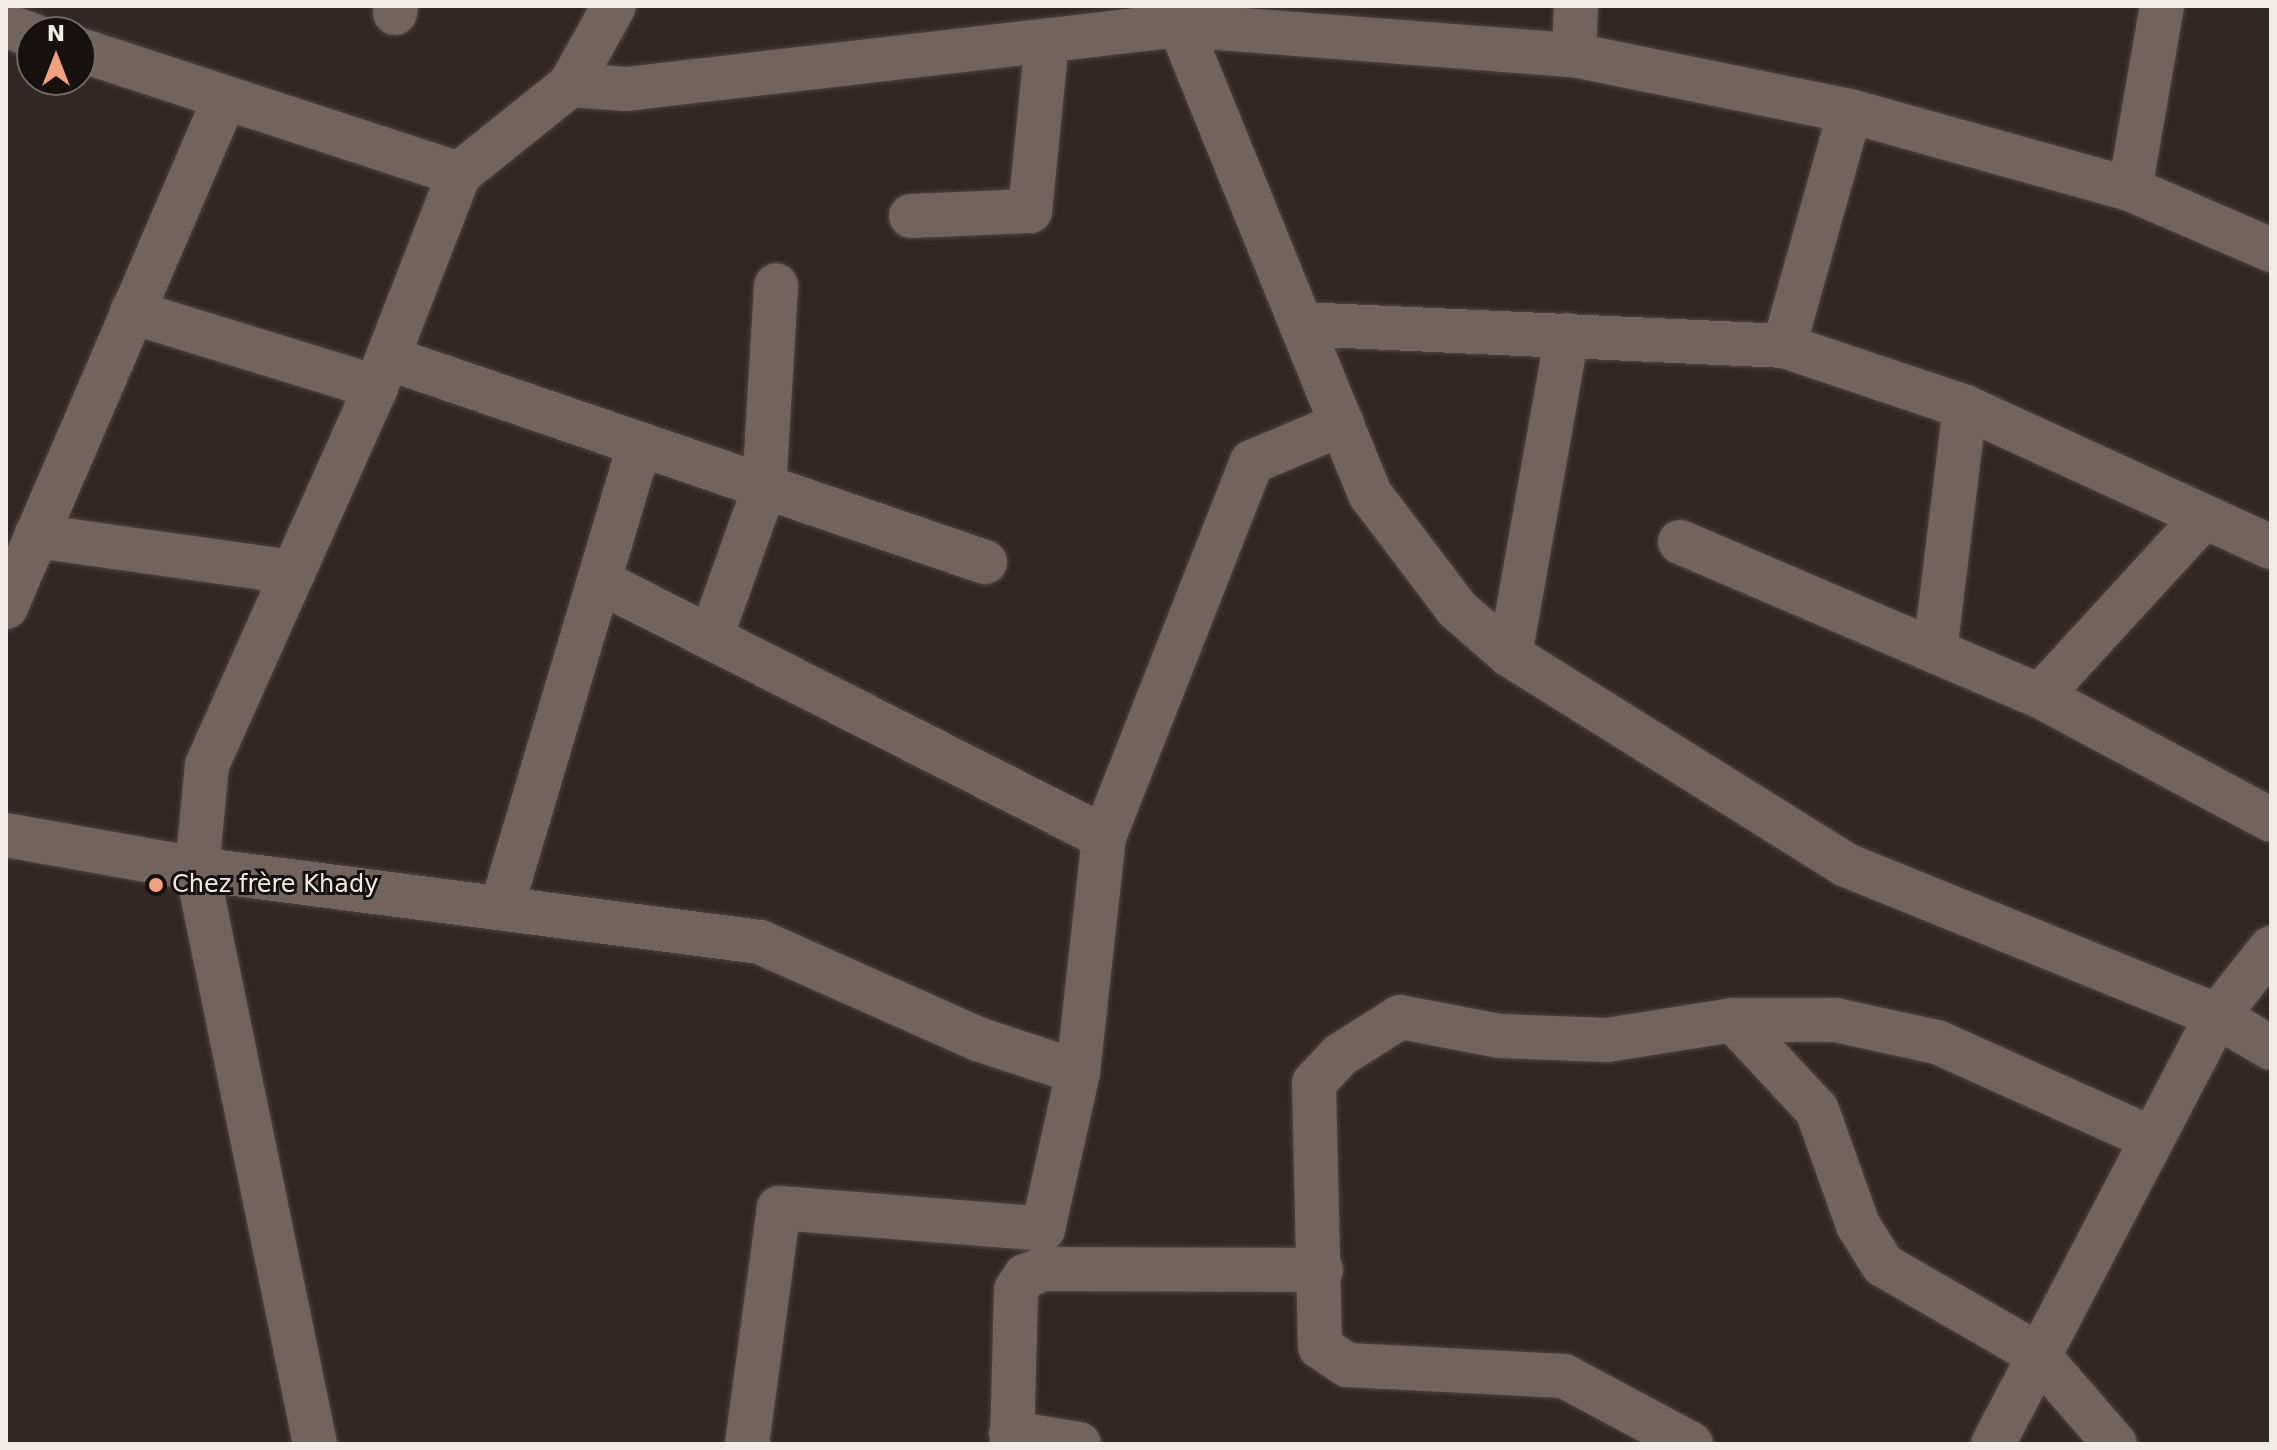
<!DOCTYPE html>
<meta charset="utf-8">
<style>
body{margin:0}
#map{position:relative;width:2277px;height:1450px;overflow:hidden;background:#322723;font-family:"DejaVu Sans",sans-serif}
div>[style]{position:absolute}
.roads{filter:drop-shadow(0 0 2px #4d4441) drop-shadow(0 0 2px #4d4441)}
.street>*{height:44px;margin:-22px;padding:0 22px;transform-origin:22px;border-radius:22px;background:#71645f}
.dots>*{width:22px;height:22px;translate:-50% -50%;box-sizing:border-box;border:4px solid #16110f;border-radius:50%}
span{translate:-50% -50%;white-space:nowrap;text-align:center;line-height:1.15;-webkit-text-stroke:6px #16110f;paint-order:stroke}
.poi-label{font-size:24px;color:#f1eae7}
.left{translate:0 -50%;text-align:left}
.frame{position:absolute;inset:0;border:8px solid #f1eae7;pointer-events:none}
.north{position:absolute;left:16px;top:16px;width:80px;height:80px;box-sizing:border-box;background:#16110f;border:2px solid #6e6865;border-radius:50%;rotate:0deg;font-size:22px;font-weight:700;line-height:32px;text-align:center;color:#f1eae7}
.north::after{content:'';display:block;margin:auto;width:28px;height:36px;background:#f2a07f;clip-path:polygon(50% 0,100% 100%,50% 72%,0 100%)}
</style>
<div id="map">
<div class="roads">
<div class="street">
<div style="left:1172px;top:6px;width:527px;rotate:67.92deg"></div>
<div style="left:1370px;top:494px;width:144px;rotate:52.9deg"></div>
<div style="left:1457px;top:609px;width:70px;rotate:41deg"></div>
<div style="left:1510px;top:655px;width:396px;rotate:32deg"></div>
<div style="left:1846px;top:865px;width:401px;rotate:22.1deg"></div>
<div style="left:2217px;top:1016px;width:63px;rotate:30.7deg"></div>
<div style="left:395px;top:13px;width:7px;rotate:-82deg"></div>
<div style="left:6px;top:26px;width:28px;rotate:19deg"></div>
<div style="left:80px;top:50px;width:399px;rotate:18.1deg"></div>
<div style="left:1574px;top:55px;width:49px;rotate:-87.7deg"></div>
<div style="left:570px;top:85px;width:56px;rotate:4.1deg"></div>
<div style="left:626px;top:89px;width:558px;rotate:-6.59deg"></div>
<div style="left:1180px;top:25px;width:395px;rotate:4.4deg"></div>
<div style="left:1574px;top:55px;width:282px;rotate:11.5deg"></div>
<div style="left:1850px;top:111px;width:291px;rotate:15.6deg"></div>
<div style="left:2130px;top:189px;width:154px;rotate:23.4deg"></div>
<div style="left:2130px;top:189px;width:186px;rotate:-80.1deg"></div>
<div style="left:911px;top:216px;width:119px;rotate:-2.4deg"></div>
<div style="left:1030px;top:211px;width:171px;rotate:-84.3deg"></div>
<div style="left:132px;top:312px;width:255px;rotate:17.1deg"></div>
<div style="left:1301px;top:324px;width:484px;rotate:2.6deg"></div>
<div style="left:1784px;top:346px;width:191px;rotate:18.6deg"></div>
<div style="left:1965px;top:407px;width:337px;rotate:24.6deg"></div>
<div style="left:1784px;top:346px;width:244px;rotate:-74.3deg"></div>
<div style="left:388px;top:358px;width:631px;rotate:18.87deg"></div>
<div style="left:36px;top:536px;width:260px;rotate:8deg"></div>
<div style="left:1680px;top:542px;width:392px;rotate:23.2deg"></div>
<div style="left:2040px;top:696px;width:262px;rotate:28.2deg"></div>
<div style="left:599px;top:581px;width:566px;rotate:26.88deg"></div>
<div style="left:6px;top:607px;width:554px;rotate:-66.72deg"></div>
<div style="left:711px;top:637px;width:157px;rotate:-70.3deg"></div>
<div style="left:764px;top:489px;width:204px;rotate:-86.6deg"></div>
<div style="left:1935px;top:651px;width:246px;rotate:-83deg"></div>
<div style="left:1510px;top:655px;width:325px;rotate:-79.9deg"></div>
<div style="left:2040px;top:696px;width:243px;rotate:-47.5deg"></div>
<div style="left:6px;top:835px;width:194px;rotate:10.1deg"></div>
<div style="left:197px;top:869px;width:568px;rotate:7.39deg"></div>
<div style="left:760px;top:942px;width:239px;rotate:24deg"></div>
<div style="left:978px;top:1039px;width:105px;rotate:18.3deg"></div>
<div style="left:1078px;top:1072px;width:236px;rotate:-83.7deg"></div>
<div style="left:1104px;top:837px;width:403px;rotate:-68.5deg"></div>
<div style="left:1252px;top:462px;width:98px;rotate:-22.9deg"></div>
<div style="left:502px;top:906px;width:480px;rotate:-73.4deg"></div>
<div style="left:1733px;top:1020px;width:123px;rotate:47deg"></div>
<div style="left:1817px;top:1110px;width:122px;rotate:70.4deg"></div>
<div style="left:1858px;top:1225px;width:47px;rotate:58deg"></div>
<div style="left:1883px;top:1265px;width:178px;rotate:30deg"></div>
<div style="left:2037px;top:1354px;width:119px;rotate:49.1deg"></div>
<div style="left:1011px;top:1433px;width:69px;rotate:9.2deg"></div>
<div style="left:315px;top:1444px;width:587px;rotate:-101.6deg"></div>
<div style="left:197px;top:869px;width:104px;rotate:-84.5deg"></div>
<div style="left:207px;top:765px;width:414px;rotate:-65.9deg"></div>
<div style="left:376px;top:387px;width:229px;rotate:-68.7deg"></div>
<div style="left:459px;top:174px;width:142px;rotate:-38.7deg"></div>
<div style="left:570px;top:85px;width:90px;rotate:-60.9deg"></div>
<div style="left:747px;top:1444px;width:238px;rotate:-82.3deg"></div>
<div style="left:779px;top:1208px;width:265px;rotate:4.5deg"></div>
<div style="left:1043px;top:1229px;width:161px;rotate:-77.4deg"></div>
<div style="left:1012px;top:1444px;width:154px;rotate:-88.5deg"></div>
<div style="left:1016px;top:1290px;width:17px;rotate:-57deg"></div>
<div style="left:1025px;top:1276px;width:20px;rotate:-20deg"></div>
<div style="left:1044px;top:1269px;width:277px;rotate:0.2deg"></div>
<div style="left:1691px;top:1444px;width:144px;rotate:-151.8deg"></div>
<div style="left:1564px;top:1376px;width:217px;rotate:-177.1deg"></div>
<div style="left:1347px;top:1365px;width:32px;rotate:-146deg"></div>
<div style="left:1320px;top:1347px;width:264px;rotate:-91.3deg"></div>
<div style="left:1314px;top:1083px;width:38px;rotate:-47deg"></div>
<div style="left:1340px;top:1055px;width:71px;rotate:-32.3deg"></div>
<div style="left:1400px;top:1017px;width:102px;rotate:10.8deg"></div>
<div style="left:1500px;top:1036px;width:107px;rotate:2.1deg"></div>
<div style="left:1607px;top:1040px;width:128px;rotate:-9deg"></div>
<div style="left:1733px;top:1020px;width:102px"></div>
<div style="left:1835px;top:1020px;width:104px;rotate:12.2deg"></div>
<div style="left:1937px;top:1042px;width:235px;rotate:24.2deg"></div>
<div style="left:1993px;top:1444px;width:483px;rotate:-62.4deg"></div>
<div style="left:2217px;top:1016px;width:87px;rotate:-51.5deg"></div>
</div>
</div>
<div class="dots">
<div style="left:156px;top:885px;background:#f2a07f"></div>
</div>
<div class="poi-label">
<span class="left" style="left:172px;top:885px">Chez frère Khady</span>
</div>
<div class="frame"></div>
<div class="north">N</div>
</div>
